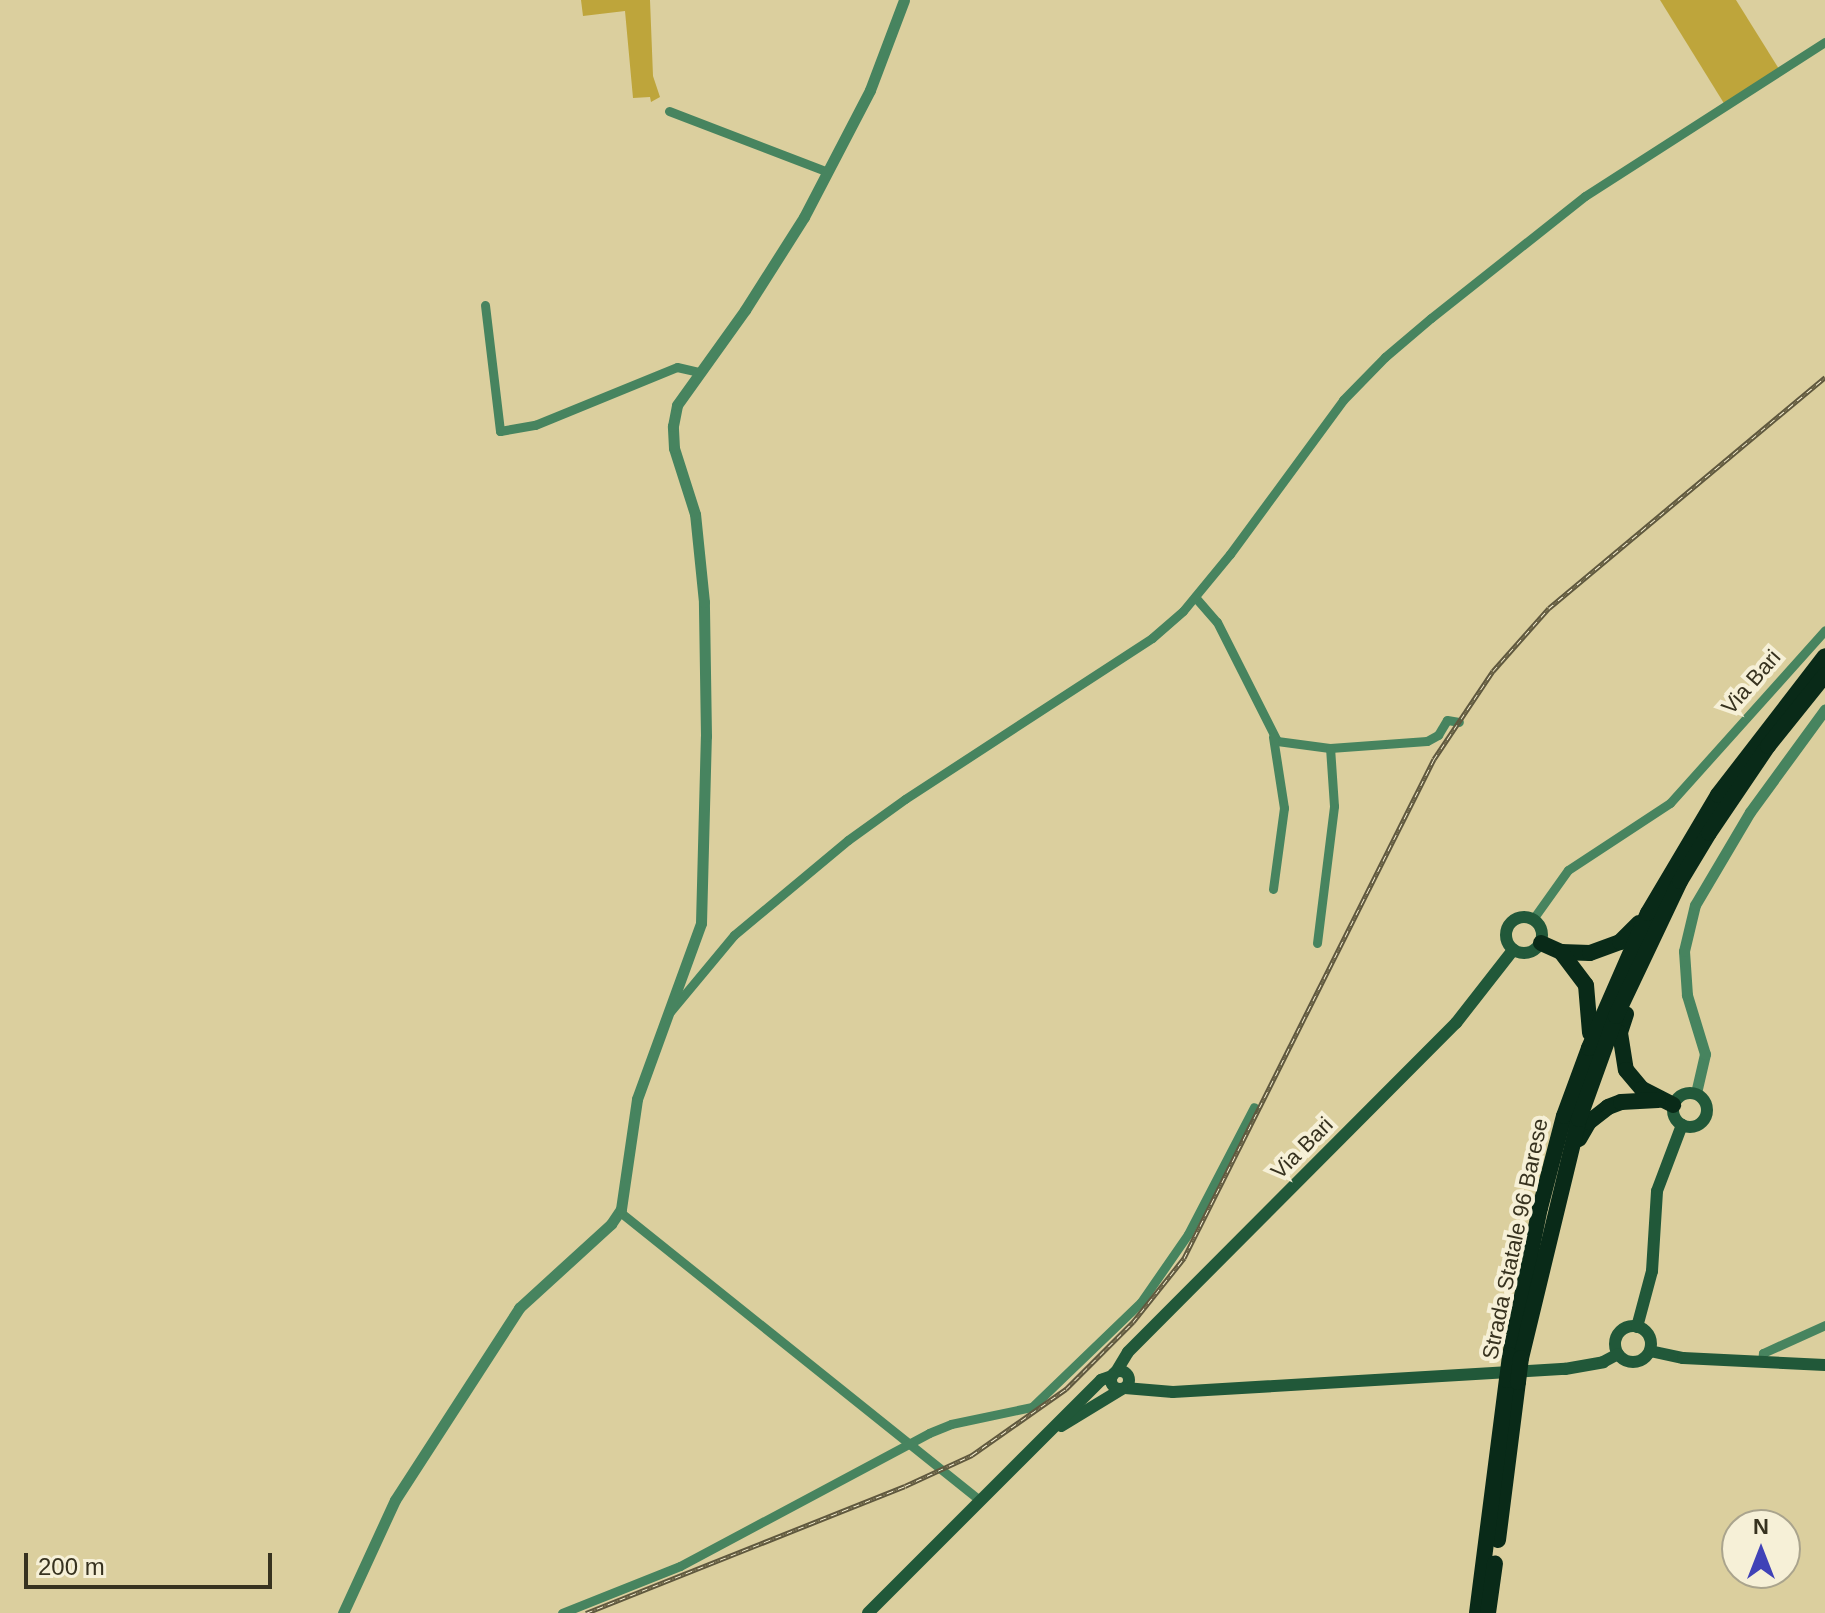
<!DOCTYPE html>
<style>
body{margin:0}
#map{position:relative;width:1825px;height:1613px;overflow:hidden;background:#dbcf9e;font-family:Helvetica,sans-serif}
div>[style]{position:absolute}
.green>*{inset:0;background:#bea53b}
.minor>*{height:9px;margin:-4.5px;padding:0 4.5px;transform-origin:4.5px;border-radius:4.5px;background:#47845f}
.tertiary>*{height:11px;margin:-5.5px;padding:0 5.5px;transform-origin:5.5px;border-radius:5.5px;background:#47845f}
.secondary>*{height:12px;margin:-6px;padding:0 6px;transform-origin:6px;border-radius:6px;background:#215839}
.secondary>.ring{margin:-6px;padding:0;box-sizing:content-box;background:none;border:12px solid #215839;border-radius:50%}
.trunk>*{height:16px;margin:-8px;padding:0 8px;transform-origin:8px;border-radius:8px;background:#092a18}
.rail>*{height:5px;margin-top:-2.5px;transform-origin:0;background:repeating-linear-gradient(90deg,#f6f0d7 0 6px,#5f583e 0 12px);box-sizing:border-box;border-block:2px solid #5f583e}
.trunk-bridge>*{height:16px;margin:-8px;padding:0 8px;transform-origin:8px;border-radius:8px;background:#092a18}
span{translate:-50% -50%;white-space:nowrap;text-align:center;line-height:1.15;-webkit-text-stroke:8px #f6f0d7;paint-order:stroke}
.street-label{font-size:22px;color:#37321f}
.north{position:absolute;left:1721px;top:1509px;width:80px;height:80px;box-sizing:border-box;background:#f6f0d7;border:2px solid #aaa48d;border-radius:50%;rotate:0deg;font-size:22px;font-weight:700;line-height:32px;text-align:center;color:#37321f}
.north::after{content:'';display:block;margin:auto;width:28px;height:36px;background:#4042b7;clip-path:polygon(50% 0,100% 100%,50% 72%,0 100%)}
.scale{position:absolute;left:24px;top:1553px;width:248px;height:36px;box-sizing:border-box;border:4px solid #37321f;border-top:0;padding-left:10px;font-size:24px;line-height:28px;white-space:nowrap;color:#37321f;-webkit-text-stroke:6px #f6f0d7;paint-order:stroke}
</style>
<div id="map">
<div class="green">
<div style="clip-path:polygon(581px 0,650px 0,653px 76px,660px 97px,651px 102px,650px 97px,633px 98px,625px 11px,583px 16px)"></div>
<div style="clip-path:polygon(1660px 0,1736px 0,1779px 69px,1725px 105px)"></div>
</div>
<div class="minor">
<div style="left:669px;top:111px;width:170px;rotate:21deg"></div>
<div style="left:485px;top:305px;width:127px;rotate:83.2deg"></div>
<div style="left:500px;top:431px;width:36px;rotate:-10deg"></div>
<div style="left:535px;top:425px;width:153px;rotate:-22.2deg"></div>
<div style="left:677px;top:367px;width:23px;rotate:13deg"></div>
<div style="left:1195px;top:597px;width:33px;rotate:49deg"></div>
<div style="left:1217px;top:622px;width:133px;rotate:63.2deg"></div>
<div style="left:1277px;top:741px;width:53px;rotate:7.5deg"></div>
<div style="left:1330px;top:748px;width:97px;rotate:-4.1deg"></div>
<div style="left:1427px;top:741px;width:13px;rotate:-29deg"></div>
<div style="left:1438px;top:735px;width:17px;rotate:-59deg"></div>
<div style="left:1447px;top:720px;width:12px;rotate:9deg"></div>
<div style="left:1273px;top:889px;width:82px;rotate:-82.3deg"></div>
<div style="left:1284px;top:808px;width:72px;rotate:-98.8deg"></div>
<div style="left:1533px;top:919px;width:60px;rotate:-54.5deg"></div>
<div style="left:1568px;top:870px;width:122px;rotate:-33.3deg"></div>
<div style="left:1670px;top:803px;width:232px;rotate:-48.1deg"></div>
<div style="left:1317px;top:943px;width:138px;rotate:-82.9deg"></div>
<div style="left:1334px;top:806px;width:58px;rotate:-93.9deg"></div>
<div style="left:670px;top:1012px;width:100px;rotate:-50.3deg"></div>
<div style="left:734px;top:935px;width:148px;rotate:-39.8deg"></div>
<div style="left:848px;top:840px;width:70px;rotate:-35.7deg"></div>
<div style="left:905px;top:799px;width:295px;rotate:-33.1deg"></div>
<div style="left:1152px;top:638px;width:41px;rotate:-41.1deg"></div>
<div style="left:1183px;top:611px;width:74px;rotate:-50.5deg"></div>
<div style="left:1230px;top:554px;width:191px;rotate:-53.7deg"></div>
<div style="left:1343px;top:400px;width:60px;rotate:-45.7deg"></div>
<div style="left:1385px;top:357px;width:60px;rotate:-40.3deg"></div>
<div style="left:1431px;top:318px;width:196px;rotate:-38.4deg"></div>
<div style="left:1585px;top:196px;width:285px;rotate:-32.7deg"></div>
<div style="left:620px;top:1212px;width:461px;rotate:38.7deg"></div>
<div style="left:1762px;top:1362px;width:9px;rotate:-84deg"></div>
<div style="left:1763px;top:1353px;width:68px;rotate:-24.3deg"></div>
<div style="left:562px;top:1613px;width:127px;rotate:-21.7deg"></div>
<div style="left:680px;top:1566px;width:282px;rotate:-28.1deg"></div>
<div style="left:929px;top:1433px;width:24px;rotate:-22deg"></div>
<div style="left:951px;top:1424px;width:83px;rotate:-11.9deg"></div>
<div style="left:1032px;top:1407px;width:151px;rotate:-43.9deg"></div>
<div style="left:1141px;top:1302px;width:83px;rotate:-55.3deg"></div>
<div style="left:1188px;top:1234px;width:143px;rotate:-62.5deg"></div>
</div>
<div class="tertiary">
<div style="left:1696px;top:1093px;width:40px;rotate:-77deg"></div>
<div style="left:1705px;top:1054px;width:62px;rotate:-107deg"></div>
<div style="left:1687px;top:995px;width:44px;rotate:-93.9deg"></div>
<div style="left:1684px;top:951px;width:47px;rotate:-76.6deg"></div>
<div style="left:1695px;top:905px;width:108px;rotate:-59.4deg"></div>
<div style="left:1750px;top:812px;width:127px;rotate:-53.9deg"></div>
<div style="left:343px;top:1613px;width:124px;rotate:-65.3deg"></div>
<div style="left:395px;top:1500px;width:229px;rotate:-57.1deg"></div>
<div style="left:519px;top:1308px;width:125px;rotate:-42.4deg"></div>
<div style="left:611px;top:1224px;width:18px;rotate:-56deg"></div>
<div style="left:621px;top:1209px;width:111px;rotate:-81.7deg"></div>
<div style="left:637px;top:1099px;width:187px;rotate:-70deg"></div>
<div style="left:701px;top:923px;width:187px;rotate:-88.5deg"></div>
<div style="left:706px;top:736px;width:134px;rotate:-90.9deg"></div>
<div style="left:704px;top:602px;width:88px;rotate:-95.8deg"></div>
<div style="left:695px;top:514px;width:69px;rotate:-107.7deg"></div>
<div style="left:674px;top:448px;width:22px;rotate:-93deg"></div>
<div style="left:673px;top:426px;width:21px;rotate:-79deg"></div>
<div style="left:677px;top:405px;width:117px;rotate:-54.4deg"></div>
<div style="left:745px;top:310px;width:110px;rotate:-57.6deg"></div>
<div style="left:804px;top:217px;width:143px;rotate:-62.5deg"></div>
<div style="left:870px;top:90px;width:96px;rotate:-69.3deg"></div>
</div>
<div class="secondary">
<div class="ring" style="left:1506px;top:917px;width:24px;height:24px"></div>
<div class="ring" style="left:1673px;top:1093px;width:22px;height:22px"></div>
<div class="ring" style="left:1615px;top:1326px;width:24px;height:24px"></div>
<div style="left:1637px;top:1327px;width:58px;rotate:-75deg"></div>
<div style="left:1652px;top:1271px;width:80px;rotate:-86.4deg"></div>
<div style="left:1657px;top:1191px;width:71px;rotate:-69.3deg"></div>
<div style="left:1650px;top:1351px;width:34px;rotate:12deg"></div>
<div style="left:1683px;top:1358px;width:142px;rotate:2.8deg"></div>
<div class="ring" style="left:1111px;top:1371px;width:6px;height:6px"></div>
<div style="left:1116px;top:1372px;width:23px;rotate:-59deg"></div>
<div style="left:1128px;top:1352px;width:465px;rotate:-45.1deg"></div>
<div style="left:1456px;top:1023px;width:93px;rotate:-52deg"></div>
<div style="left:1125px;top:1388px;width:48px;rotate:4.8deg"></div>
<div style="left:1173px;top:1392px;width:393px;rotate:-3.4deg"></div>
<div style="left:1565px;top:1369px;width:39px;rotate:-10deg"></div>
<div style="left:1603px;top:1362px;width:17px;rotate:-28deg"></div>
<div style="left:1061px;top:1426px;width:71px;rotate:-31.2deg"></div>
<div style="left:868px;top:1613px;width:330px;rotate:-45deg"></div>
<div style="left:1101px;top:1380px;width:12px;rotate:-20deg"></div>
</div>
<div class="trunk">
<div style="left:1541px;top:943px;width:22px;rotate:24deg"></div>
<div style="left:1561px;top:952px;width:29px;rotate:2deg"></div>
<div style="left:1590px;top:953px;width:32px;rotate:-20deg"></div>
<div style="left:1620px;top:942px;width:27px;rotate:-45deg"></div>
<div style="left:1561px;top:952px;width:41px;rotate:52.9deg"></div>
<div style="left:1586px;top:985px;width:48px;rotate:85.2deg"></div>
<div style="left:1626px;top:1014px;width:20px;rotate:108deg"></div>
<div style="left:1620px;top:1033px;width:37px;rotate:81deg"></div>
<div style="left:1626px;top:1070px;width:25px;rotate:50deg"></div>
<div style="left:1642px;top:1089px;width:35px;rotate:27deg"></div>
<div style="left:1579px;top:1139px;width:20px;rotate:-60deg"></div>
<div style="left:1589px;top:1122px;width:24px;rotate:-38deg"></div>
<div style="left:1608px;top:1107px;width:14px;rotate:-21deg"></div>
<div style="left:1621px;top:1102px;width:37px;rotate:-3deg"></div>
<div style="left:1510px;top:1355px;width:150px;rotate:-78.5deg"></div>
<div style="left:1540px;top:1208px;width:95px;rotate:-75.4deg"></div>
<div style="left:1564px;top:1116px;width:72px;rotate:-69.8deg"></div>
<div style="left:1589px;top:1048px;width:147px;rotate:-66.4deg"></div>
<div style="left:1648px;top:913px;width:137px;rotate:-59.3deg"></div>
<div style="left:1718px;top:795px;width:175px;rotate:-52.4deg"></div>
<div style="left:1521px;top:1358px;width:246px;rotate:-76.4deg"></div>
<div style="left:1579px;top:1119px;width:109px;rotate:-70.2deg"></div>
<div style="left:1616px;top:1016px;width:149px;rotate:-64.6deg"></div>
<div style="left:1680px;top:881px;width:56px;rotate:-58.9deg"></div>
<div style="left:1709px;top:833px;width:105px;rotate:-55.9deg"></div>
<div style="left:1768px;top:746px;width:91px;rotate:-51.2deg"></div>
<div style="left:1498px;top:1540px;width:159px;rotate:-82.8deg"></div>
<div style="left:1477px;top:1613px;width:235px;rotate:-82.7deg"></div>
<div style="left:1488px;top:1613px;width:50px;rotate:-82deg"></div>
</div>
<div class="rail">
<div style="left:586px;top:1613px;width:343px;rotate:-21.7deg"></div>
<div style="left:905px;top:1486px;width:74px;rotate:-24.8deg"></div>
<div style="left:972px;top:1455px;width:115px;rotate:-35.1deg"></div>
<div style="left:1066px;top:1389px;width:95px;rotate:-45deg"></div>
<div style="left:1133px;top:1322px;width:82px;rotate:-51.4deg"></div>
<div style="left:1184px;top:1258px;width:558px;rotate:-63.39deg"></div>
<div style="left:1434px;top:759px;width:106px;rotate:-56.2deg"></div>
<div style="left:1493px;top:671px;width:84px;rotate:-48.4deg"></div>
<div style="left:1549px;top:608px;width:360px;rotate:-39.9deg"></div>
</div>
<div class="trunk-bridge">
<div style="left:1507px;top:1380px;width:25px;rotate:-83deg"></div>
<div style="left:1518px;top:1382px;width:24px;rotate:-83deg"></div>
</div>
<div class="street-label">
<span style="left:1751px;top:682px;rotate:-49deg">Via Bari</span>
<span style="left:1302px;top:1148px;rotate:-45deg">Via Bari</span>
<span style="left:1515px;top:1239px;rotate:-78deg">Strada Statale 96 Barese</span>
</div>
<div class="north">N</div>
<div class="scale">200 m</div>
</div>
